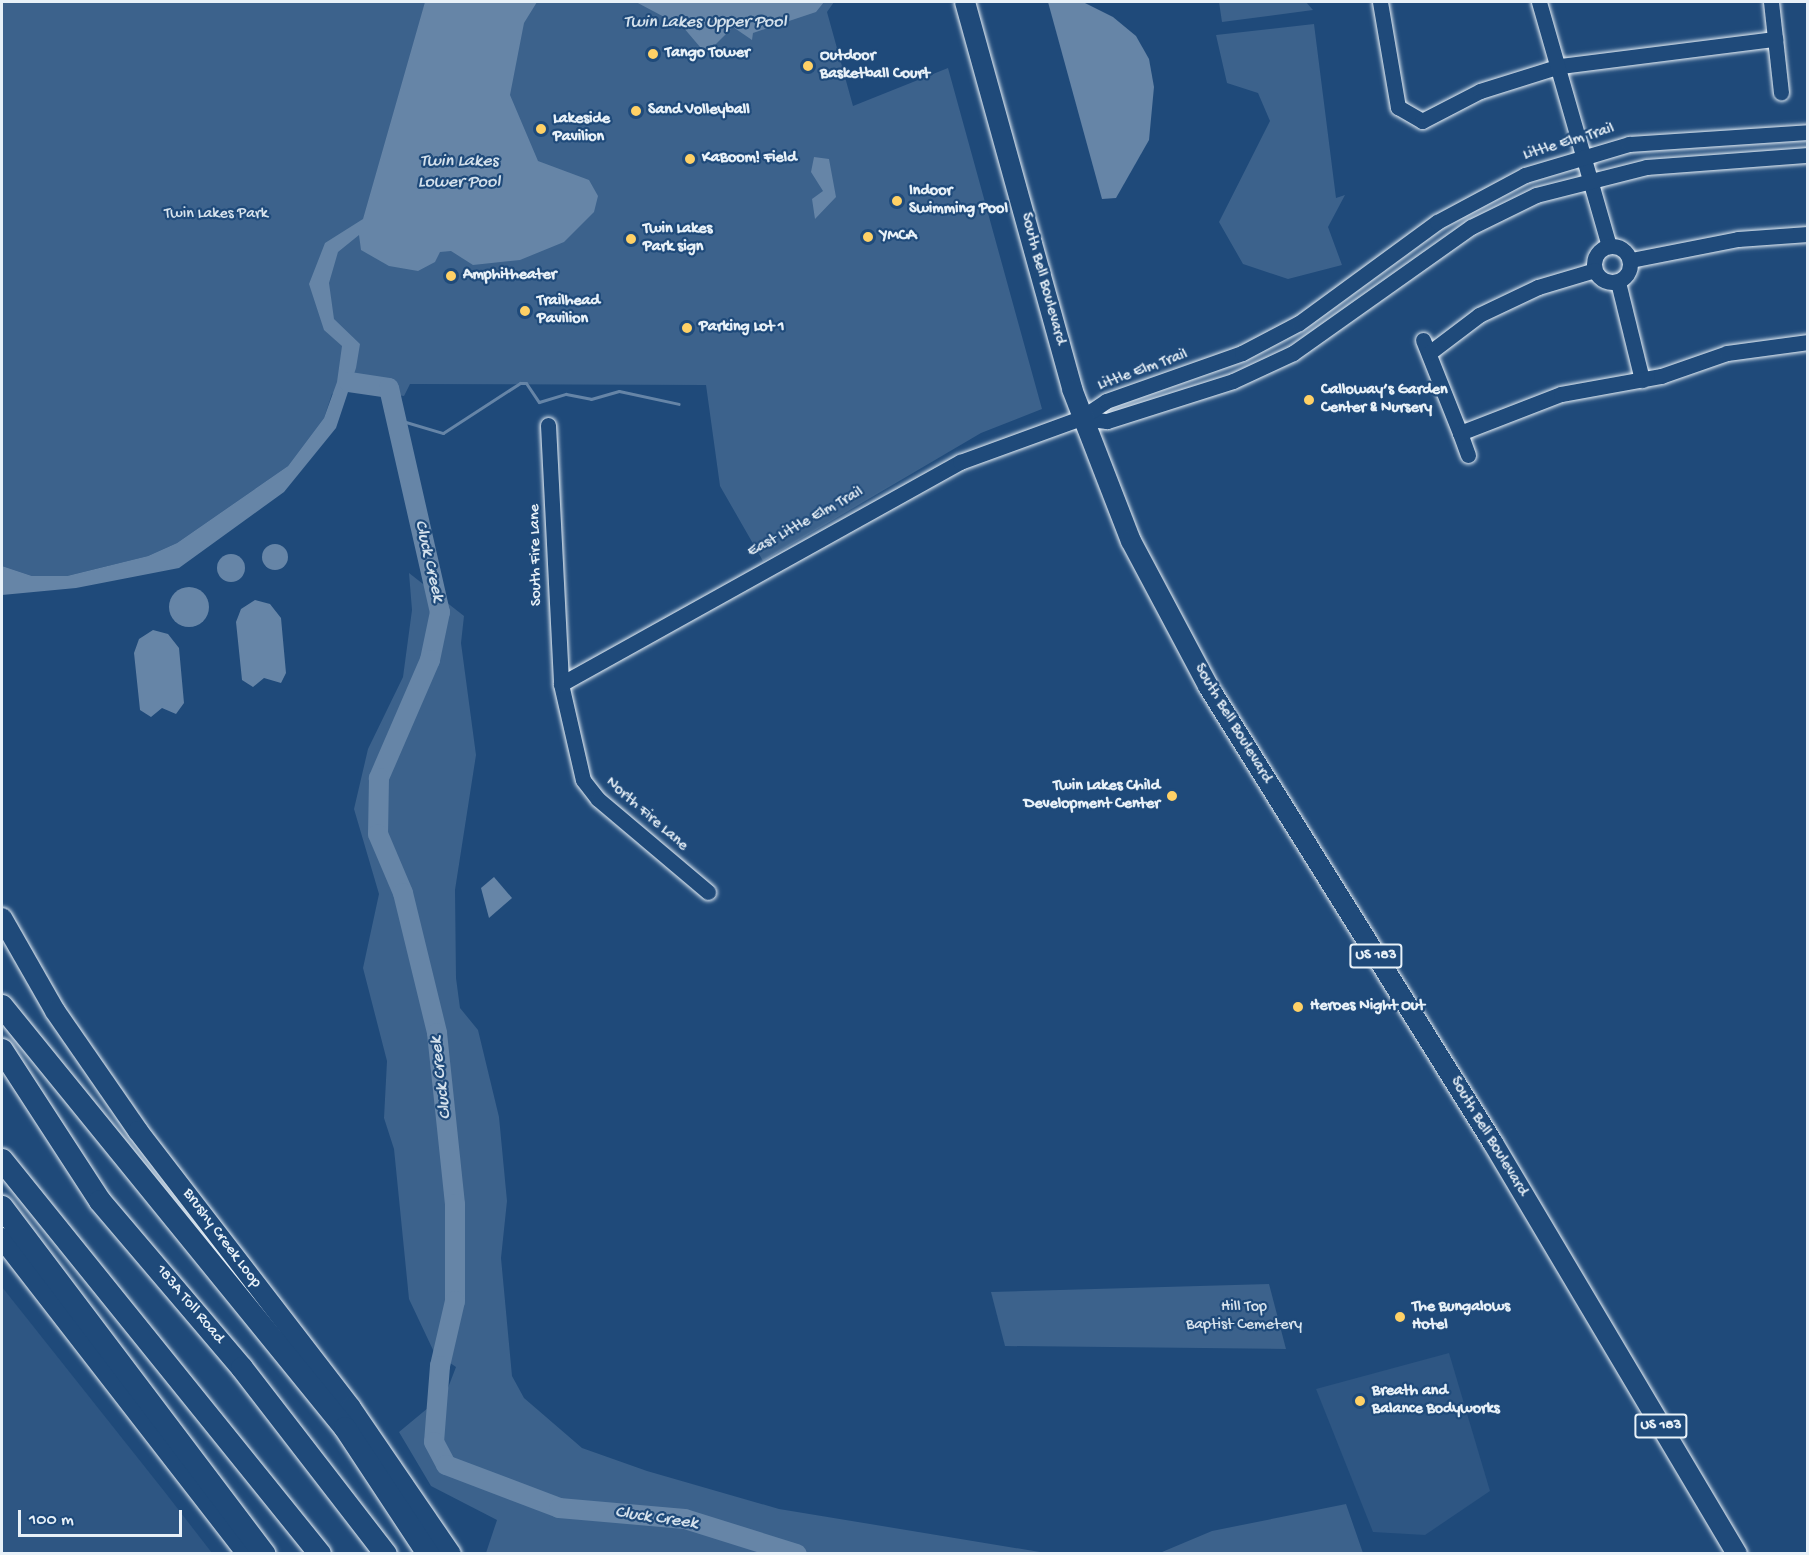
<!DOCTYPE html>
<meta charset="utf-8">
<style>
body{margin:0}
#map{position:relative;width:1809px;height:1555px;overflow:hidden;background:#1f4a7a;font-family:"Gochi Hand",sans-serif}
div>[style]{position:absolute}
.built>*{inset:0;background:#2e5683}
.green>*{inset:0;background:#3c628c}
.water>*{inset:0;background:#6685a7}
.round{border-radius:50%}
.stream>*{height:3px;margin:-1.5px;padding:0 1.5px;transform-origin:1.5px;border-radius:1.5px;background:#6685a7}
.river>*{height:20px;margin:-10px;padding:0 10px;transform-origin:10px;border-radius:10px;background:#6685a7}
.roads{filter:drop-shadow(0 0 2px #e8f1f8) drop-shadow(0 0 2px #e8f1f8)}
.minor>*{height:15px;margin:-7.5px;padding:0 7.5px;transform-origin:7.5px;border-radius:7.5px;background:#1f4a7a}
.minor>.ring{margin:-7.5px;padding:0;box-sizing:content-box;background:none;border:15px solid #1f4a7a;border-radius:50%}
.major>*{height:20px;margin:-10px;padding:0 10px;transform-origin:10px;border-radius:10px;background:#1f4a7a}
.highway>*{height:22px;margin:-11px;padding:0 11px;transform-origin:11px;border-radius:11px;background:#1f4a7a}
.dots>*{width:16px;height:16px;translate:-50% -50%;box-sizing:border-box;border:3px solid #1f4a7a;border-radius:50%}
span{translate:-50% -50%;white-space:nowrap;text-align:center;line-height:1.15;-webkit-text-stroke:4.5px #1f4a7a;paint-order:stroke}
.shield-label span{padding:2px 4px;background:#1f4a7a;border:2px solid;border-radius:4px;-webkit-text-stroke-width:0}
.shield-label{font-size:15px;color:#e8f1f8;font-weight:700}
.poi-label{font-size:16px;color:#e8f1f8;font-weight:700}
.left{translate:0 -50%;text-align:left}
.right{translate:-100% -50%;text-align:right}
.street-label{font-size:16px;color:#e8f1f8}
.park-label{font-size:16px;color:#d7e3ed}
.water-label{font-size:18px;color:#d4e1ec;font-style:italic}
.frame{position:absolute;inset:0;border:3px solid #e8f1f8;pointer-events:none}
.scale{position:absolute;left:18px;top:1510px;width:164px;height:27px;box-sizing:border-box;border:3px solid #e8f1f8;border-top:0;padding-left:8px;font-size:18px;line-height:21px;white-space:nowrap;color:#e8f1f8;-webkit-text-stroke:4px #1f4a7a;paint-order:stroke}
</style>
<div id="map">
<div class="built">
<div style="clip-path:polygon(2px 1287px,164px 1491px,212px 1553px,2px 1553px)"></div>
<div style="clip-path:polygon(1449px 1353px,1490px 1491px,1425px 1535px,1373px 1532px,1316px 1389px)"></div>
</div>
<div class="green">
<div style="clip-path:polygon(2px 2px,834px 2px,827px 12px,853px 106px,948px 68px,1042px 409px,981px 433px,763px 561px,720px 486px,706px 385px,410px 384px,404px 396px,348px 388px,332px 394px,324px 418px,288px 466px,177px 543px,148px 556px,67px 576px,32px 576px,2px 566px)"></div>
<div style="clip-path:polygon(1219px 2px,1306px 2px,1313px 10px,1222px 22px)"></div>
<div style="clip-path:polygon(1314px 24px,1336px 198px,1345px 195px,1328px 227px,1342px 265px,1288px 279px,1243px 264px,1219px 222px,1270px 121px,1258px 93px,1227px 83px,1216px 35px)"></div>
<div style="clip-path:polygon(409px 573px,464px 616px,461px 643px,476px 755px,455px 890px,456px 978px,460px 1008px,478px 1030px,499px 1117px,507px 1201px,501px 1258px,512px 1376px,524px 1398px,582px 1448px,647px 1471px,779px 1509px,1046px 1553px,486px 1553px,497px 1520px,431px 1486px,399px 1432px,446px 1393px,456px 1367px,434px 1352px,409px 1299px,394px 1149px,384px 1118px,387px 1061px,363px 968px,379px 894px,354px 809px,368px 749px,403px 677px,412px 610px)"></div>
<div style="clip-path:polygon(1269px 1284px,1286px 1349px,1005px 1346px,991px 1292px)"></div>
<div style="clip-path:polygon(1346px 1504px,1363px 1553px,1139px 1553px,1162px 1552px,1212px 1531px)"></div>
</div>
<div class="water">
<div style="clip-path:polygon(425px 2px,537px 2px,524px 23px,510px 95px,538px 161px,589px 180px,598px 196px,594px 212px,564px 242px,520px 260px,473px 265px,451px 251px,440px 252px,435px 262px,418px 271px,389px 266px,361px 250px,359px 235px,338px 252px,329px 283px,334px 319px,360px 344px,356px 368px,336px 428px,284px 492px,179px 568px,76px 588px,2px 595px,2px 566px,32px 576px,67px 576px,148px 556px,177px 543px,288px 466px,324px 418px,337px 382px,342px 346px,324px 330px,309px 284px,325px 243px,363px 219px)"></div>
<div style="clip-path:polygon(636px 2px,824px 2px,816px 12px,753px 33px,752px 40px,733px 27px,706px 54px,683px 27px)"></div>
<div style="clip-path:polygon(1048px 2px,1083px 2px,1113px 17px,1136px 36px,1149px 59px,1154px 87px,1149px 140px,1116px 198px,1102px 199px)"></div>
<div style="clip-path:polygon(814px 157px,829px 159px,836px 197px,815px 219px,812px 199px,823px 191px,811px 172px)"></div>
<div class="round" style="left:262px;top:544px;width:26px;height:26px"></div>
<div class="round" style="left:217px;top:554px;width:28px;height:28px"></div>
<div class="round" style="left:169px;top:587px;width:40px;height:40px"></div>
<div style="clip-path:polygon(255px 600px,270px 604px,281px 618px,286px 673px,281px 683px,264px 678px,253px 687px,242px 680px,236px 622px,241px 609px)"></div>
<div style="clip-path:polygon(153px 630px,168px 634px,179px 648px,184px 703px,176px 714px,162px 708px,151px 717px,140px 710px,134px 653px,139px 639px)"></div>
<div style="clip-path:polygon(494px 877px,512px 898px,489px 918px,481px 888px)"></div>
</div>
<div class="stream">
<div style="left:399px;top:420px;width:46px;rotate:16.5deg"></div>
<div style="left:443px;top:433px;width:92px;rotate:-33deg"></div>
<div style="left:520px;top:383px;width:6px"></div>
<div style="left:526px;top:383px;width:23px;rotate:56deg"></div>
<div style="left:539px;top:402px;width:28px;rotate:-17deg"></div>
<div style="left:566px;top:394px;width:25px;rotate:11deg"></div>
<div style="left:591px;top:399px;width:29px;rotate:-16deg"></div>
<div style="left:619px;top:391px;width:61px;rotate:12.2deg"></div>
</div>
<div class="river">
<div style="left:349px;top:382px;width:40px;rotate:8.5deg"></div>
<div style="left:389px;top:388px;width:230px;rotate:77.2deg"></div>
<div style="left:440px;top:612px;width:49px;rotate:101.8deg"></div>
<div style="left:430px;top:660px;width:129px;rotate:113.4deg"></div>
<div style="left:379px;top:778px;width:56px;rotate:91deg"></div>
<div style="left:378px;top:834px;width:64px;rotate:67deg"></div>
<div style="left:403px;top:893px;width:144px;rotate:76.3deg"></div>
<div style="left:437px;top:1033px;width:172px;rotate:84deg"></div>
<div style="left:455px;top:1204px;width:97px;rotate:90deg"></div>
<div style="left:455px;top:1301px;width:67px;rotate:103deg"></div>
<div style="left:440px;top:1366px;width:76px;rotate:94.5deg"></div>
<div style="left:434px;top:1442px;width:26px;rotate:62deg"></div>
<div style="left:446px;top:1465px;width:121px;rotate:20.8deg"></div>
<div style="left:559px;top:1508px;width:126px;rotate:5deg"></div>
<div style="left:685px;top:1519px;width:117px;rotate:17.4deg"></div>
</div>
<div class="roads">
<div class="minor">
<div style="left:1380px;top:2px;width:107px;rotate:80.3deg"></div>
<div style="left:1398px;top:107px;width:28px;rotate:30deg"></div>
<div style="left:1422px;top:121px;width:65px;rotate:-27.3deg"></div>
<div style="left:1480px;top:91px;width:84px;rotate:-17.4deg"></div>
<div style="left:1560px;top:66px;width:217px;rotate:-7.2deg"></div>
<div style="left:1539px;top:2px;width:254px;rotate:74deg"></div>
<div style="left:1771px;top:2px;width:91px;rotate:83.7deg"></div>
<div class="ring" style="left:1594px;top:246px;width:21px;height:21px"></div>
<div style="left:1631px;top:260px;width:109px;rotate:-11.1deg"></div>
<div style="left:1738px;top:239px;width:70px;rotate:-4.1deg"></div>
<div style="left:1618px;top:282px;width:101px;rotate:76.2deg"></div>
<div style="left:1423px;top:340px;width:100px;rotate:68.3deg"></div>
<div style="left:1429px;top:353px;width:63px;rotate:-37.2deg"></div>
<div style="left:1479px;top:315px;width:65px;rotate:-25.4deg"></div>
<div style="left:1538px;top:287px;width:59px;rotate:-16.6deg"></div>
<div style="left:1081px;top:418px;width:26px;rotate:7deg"></div>
<div style="left:1107px;top:421px;width:132px;rotate:-17.6deg"></div>
<div style="left:1233px;top:381px;width:66px;rotate:-25deg"></div>
<div style="left:1293px;top:353px;width:218px;rotate:-35.3deg"></div>
<div style="left:1471px;top:227px;width:72px;rotate:-26.2deg"></div>
<div style="left:1536px;top:195px;width:114px;rotate:-14.2deg"></div>
<div style="left:1647px;top:167px;width:161px;rotate:-4.3deg"></div>
<div style="left:548px;top:425px;width:259px;rotate:87.1deg"></div>
<div style="left:561px;top:684px;width:98px;rotate:77.1deg"></div>
<div style="left:583px;top:780px;width:24px;rotate:52deg"></div>
<div style="left:598px;top:799px;width:144px;rotate:40.2deg"></div>
<div style="left:1468px;top:455px;width:23px;rotate:-110deg"></div>
<div style="left:1460px;top:433px;width:108px;rotate:-21.1deg"></div>
<div style="left:1561px;top:394px;width:102px;rotate:-10.2deg"></div>
<div style="left:1661px;top:376px;width:70px;rotate:-19.2deg"></div>
<div style="left:1727px;top:353px;width:82px;rotate:-7.7deg"></div>
<div style="left:561px;top:684px;width:457px;rotate:-29.1deg"></div>
<div style="left:960px;top:462px;width:129px;rotate:-20deg"></div>
<div style="left:1081px;top:418px;width:30px;rotate:-34deg"></div>
<div style="left:1106px;top:401px;width:144px;rotate:-19.4deg"></div>
<div style="left:1242px;top:353px;width:64px;rotate:-27.8deg"></div>
<div style="left:1299px;top:323px;width:171px;rotate:-36.2deg"></div>
<div style="left:1437px;top:222px;width:100px;rotate:-28.1deg"></div>
<div style="left:1525px;top:175px;width:109px;rotate:-16.6deg"></div>
<div style="left:1629px;top:144px;width:179px;rotate:-3.8deg"></div>
</div>
<div class="major">
<div style="left:965px;top:2px;width:402px;rotate:74.5deg"></div>
<div style="left:1072px;top:389px;width:163px;rotate:68.8deg"></div>
<div style="left:1131px;top:541px;width:164px;rotate:62deg"></div>
<div style="left:1208px;top:686px;width:539px;rotate:58.05deg"></div>
<div style="left:1493px;top:1143px;width:478px;rotate:59.3deg"></div>
<div style="left:2px;top:918px;width:107px;rotate:60.3deg"></div>
<div style="left:55px;top:1011px;width:146px;rotate:55.3deg"></div>
<div style="left:138px;top:1131px;width:349px;rotate:52.4deg"></div>
<div style="left:351px;top:1408px;width:177px;rotate:55.6deg"></div>
<div style="left:2px;top:1238px;width:400px;rotate:52.2deg"></div>
</div>
<div class="highway">
<div style="left:2px;top:1006px;width:544px;rotate:50.9deg"></div>
<div style="left:345px;top:1428px;width:151px;rotate:56.6deg"></div>
<div style="left:2px;top:1050px;width:180px;rotate:57deg"></div>
<div style="left:100px;top:1201px;width:219px;rotate:49.6deg"></div>
<div style="left:242px;top:1368px;width:235px;rotate:52.3deg"></div>
<div style="left:2px;top:1160px;width:506px;rotate:51.09deg"></div>
<div style="left:2px;top:1207px;width:435px;rotate:52.9deg"></div>
</div>
</div>
<div class="dots">
<div style="left:653px;top:54px;background:#ffd166"></div>
<div style="left:808px;top:66px;background:#ffd166"></div>
<div style="left:636px;top:111px;background:#ffd166"></div>
<div style="left:541px;top:129px;background:#ffd166"></div>
<div style="left:690px;top:159px;background:#ffd166"></div>
<div style="left:897px;top:201px;background:#ffd166"></div>
<div style="left:868px;top:237px;background:#ffd166"></div>
<div style="left:631px;top:239px;background:#ffd166"></div>
<div style="left:451px;top:276px;background:#ffd166"></div>
<div style="left:525px;top:311px;background:#ffd166"></div>
<div style="left:687px;top:328px;background:#ffd166"></div>
<div style="left:1309px;top:400px;background:#ffd166"></div>
<div style="left:1172px;top:796px;background:#ffd166"></div>
<div style="left:1298px;top:1007px;background:#ffd166"></div>
<div style="left:1400px;top:1317px;background:#ffd166"></div>
<div style="left:1360px;top:1401px;background:#ffd166"></div>
</div>
<div class="shield-label">
<span style="left:1376px;top:956px">US 183</span>
<span style="left:1661px;top:1426px">US 183</span>
</div>
<div class="poi-label">
<span class="left" style="left:665px;top:54px">Tango Tower</span>
<span class="left" style="left:820px;top:66px">Outdoor<br>Basketball Court</span>
<span class="left" style="left:648px;top:111px">Sand Volleyball</span>
<span class="left" style="left:553px;top:129px">Lakeside<br>Pavilion</span>
<span class="left" style="left:702px;top:159px">KaBoom! Field</span>
<span class="left" style="left:909px;top:201px">Indoor<br>Swimming Pool</span>
<span class="left" style="left:643px;top:239px">Twin Lakes<br>Park sign</span>
<span class="left" style="left:880px;top:237px">YMCA</span>
<span class="left" style="left:463px;top:276px">Amphitheater</span>
<span class="left" style="left:537px;top:311px">Trailhead<br>Pavilion</span>
<span class="left" style="left:699px;top:328px">Parking Lot 1</span>
<span class="left" style="left:1321px;top:400px">Calloway’s Garden<br>Center &amp; Nursery</span>
<span class="right" style="left:1160px;top:796px">Twin Lakes Child<br>Development Center</span>
<span class="left" style="left:1310px;top:1007px">Heroes Night Out</span>
<span class="left" style="left:1412px;top:1317px">The Bungalows<br>Hotel</span>
<span class="left" style="left:1372px;top:1401px">Breath and<br>Balance Bodyworks</span>
</div>
<div class="street-label">
<span style="left:1569px;top:143px;rotate:-17deg">Little Elm Trail</span>
<span style="left:1042px;top:279px;rotate:75deg">South Bell Boulevard</span>
<span style="left:1143px;top:371px;rotate:-20deg">Little Elm Trail</span>
<span style="left:806px;top:523px;rotate:-29deg">East Little Elm Trail</span>
<span style="left:537px;top:555px;rotate:-91deg">South Fire Lane</span>
<span style="left:1232px;top:724px;rotate:59deg">South Bell Boulevard</span>
<span style="left:646px;top:815px;rotate:41deg">North Fire Lane</span>
<span style="left:1488px;top:1137px;rotate:59deg">South Bell Boulevard</span>
<span style="left:221px;top:1239px;rotate:53deg">Brushy Creek Loop</span>
<span style="left:189px;top:1305px;rotate:50deg">183A Toll Road</span>
</div>
<div class="park-label">
<span style="left:216px;top:215px">Twin Lakes Park</span>
<span style="left:1244px;top:1317px">Hill Top<br>Baptist Cemetery</span>
</div>
<div class="water-label">
<span style="left:705px;top:23px">Twin Lakes Upper Pool</span>
<span style="left:459px;top:173px">Twin Lakes<br>Lower Pool</span>
<span style="left:428px;top:561px;rotate:77deg">Cluck Creek</span>
<span style="left:442px;top:1078px;rotate:-97deg">Cluck Creek</span>
<span style="left:656px;top:1519px;rotate:8deg">Cluck Creek</span>
</div>
<div class="frame"></div>
<div class="scale">100 m</div>
</div>
